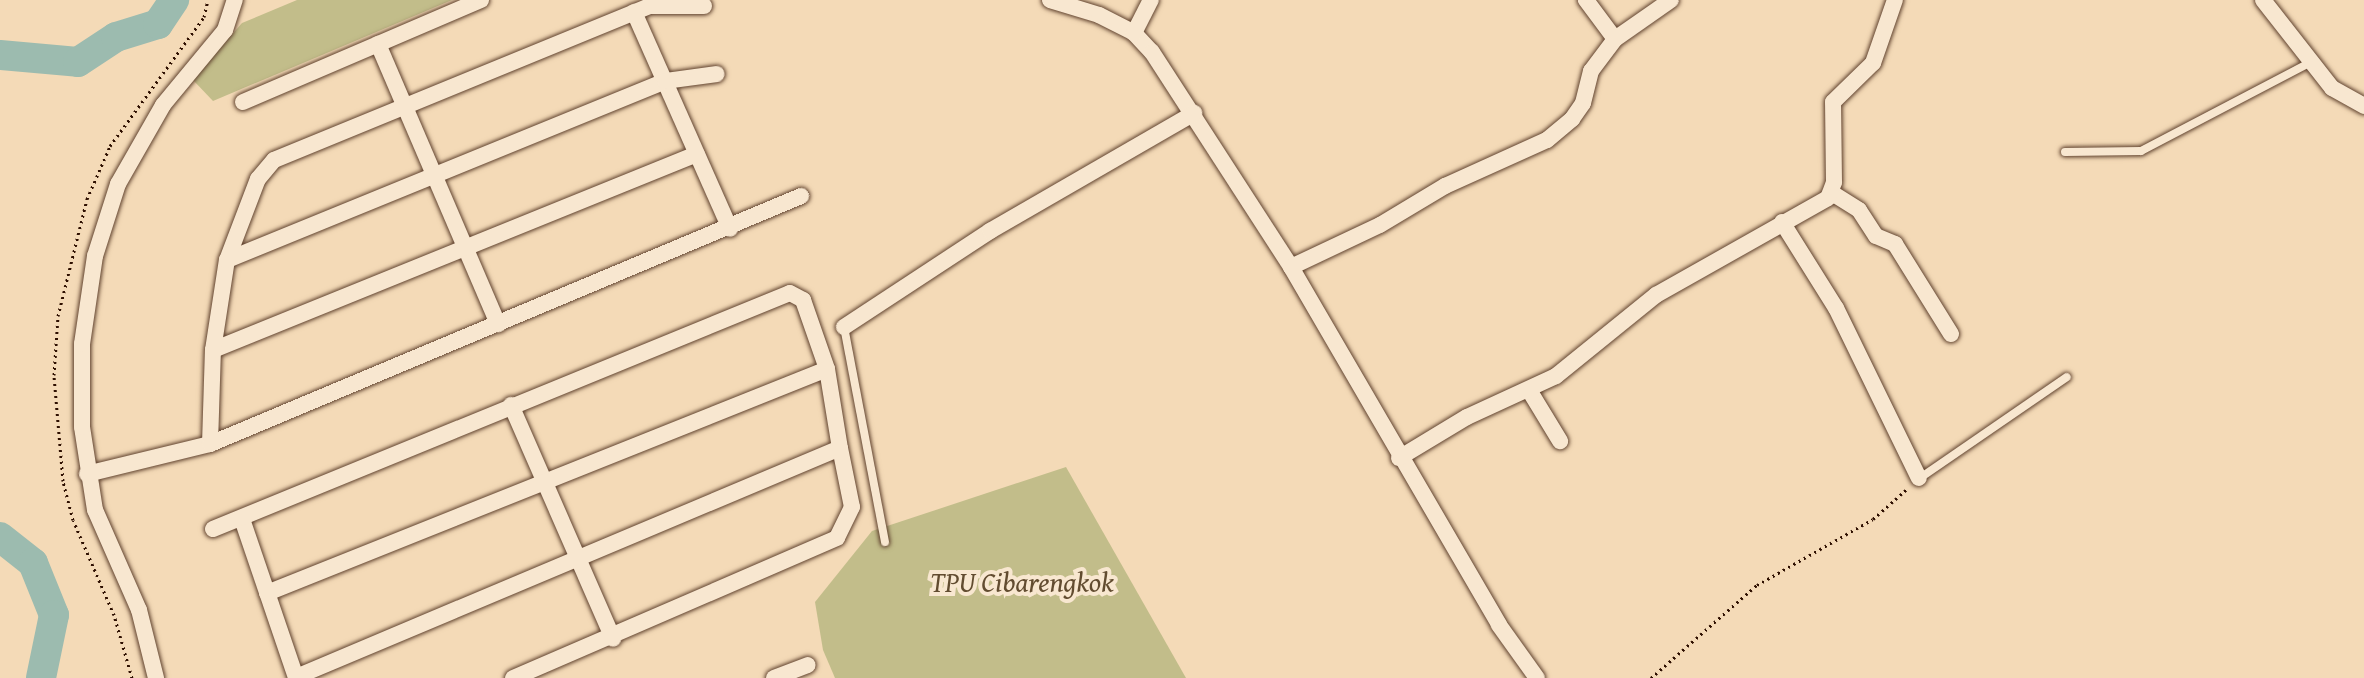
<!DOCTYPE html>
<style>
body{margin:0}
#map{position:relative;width:2364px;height:678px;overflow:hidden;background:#f4dab7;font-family:"Gentium Book Plus",serif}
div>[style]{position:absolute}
.green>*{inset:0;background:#c2bd8a}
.river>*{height:30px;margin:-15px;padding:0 15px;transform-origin:15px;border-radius:15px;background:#9cbbaf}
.path>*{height:3px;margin-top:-1.5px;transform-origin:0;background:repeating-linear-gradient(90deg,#2e0f00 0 2px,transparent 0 6px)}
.roads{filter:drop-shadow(0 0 2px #60422e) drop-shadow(0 0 2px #60422e)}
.service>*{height:8px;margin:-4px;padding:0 4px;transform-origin:4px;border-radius:4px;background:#f8e7d0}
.minor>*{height:16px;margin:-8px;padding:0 8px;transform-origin:8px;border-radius:8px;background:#f8e7d0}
span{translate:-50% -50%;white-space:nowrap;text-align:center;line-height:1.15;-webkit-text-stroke:8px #f8e7d0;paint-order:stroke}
.park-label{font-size:28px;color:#624c30;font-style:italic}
</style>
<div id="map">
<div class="green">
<div style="clip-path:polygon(297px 0,452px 0,213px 101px,193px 80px,242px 23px)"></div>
<div style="clip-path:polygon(1066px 467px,1186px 678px,835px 678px,823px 650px,815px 602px,872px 531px)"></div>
</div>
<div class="river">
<div style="left:0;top:55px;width:78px;rotate:5.1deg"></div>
<div style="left:78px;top:62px;width:45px;rotate:-33.3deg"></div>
<div style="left:116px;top:37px;width:44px;rotate:-17.2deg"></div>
<div style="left:158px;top:24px;width:29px;rotate:-56deg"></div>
<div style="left:0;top:537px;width:42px;rotate:38.2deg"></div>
<div style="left:33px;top:563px;width:56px;rotate:68deg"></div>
<div style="left:54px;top:615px;width:64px;rotate:101.7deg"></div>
</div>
<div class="path">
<div style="left:132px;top:678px;width:66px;rotate:-105.9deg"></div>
<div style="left:114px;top:615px;width:103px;rotate:-113.3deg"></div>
<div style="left:73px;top:520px;width:40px;rotate:-104.4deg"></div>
<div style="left:63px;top:481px;width:106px;rotate:-94.9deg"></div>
<div style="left:54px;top:375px;width:59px;rotate:-86.1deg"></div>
<div style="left:58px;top:316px;width:121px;rotate:-76.1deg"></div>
<div style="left:87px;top:199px;width:58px;rotate:-66.5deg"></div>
<div style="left:110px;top:146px;width:160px;rotate:-53.9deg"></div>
<div style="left:204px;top:17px;width:17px;rotate:-77deg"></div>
<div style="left:1651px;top:678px;width:141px;rotate:-41.3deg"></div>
<div style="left:1757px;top:585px;width:133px;rotate:-29.6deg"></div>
<div style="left:1873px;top:519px;width:45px;rotate:-41.4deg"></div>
</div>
<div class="roads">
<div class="service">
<div style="left:2065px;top:152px;width:76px;rotate:-0.8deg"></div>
<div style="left:2141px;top:151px;width:192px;rotate:-27.6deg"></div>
<div style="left:844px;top:327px;width:219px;rotate:79.2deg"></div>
<div style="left:1920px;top:478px;width:178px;rotate:-34.5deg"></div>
</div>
<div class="minor">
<div style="left:1050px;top:0;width:51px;rotate:17deg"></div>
<div style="left:1099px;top:15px;width:39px;rotate:27deg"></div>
<div style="left:1134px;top:33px;width:26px;rotate:47deg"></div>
<div style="left:1152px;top:52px;width:256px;rotate:57.1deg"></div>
<div style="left:1291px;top:267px;width:414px;rotate:59.8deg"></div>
<div style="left:1499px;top:625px;width:65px;rotate:54.4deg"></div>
<div style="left:2263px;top:0;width:112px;rotate:51.9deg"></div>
<div style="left:2332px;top:88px;width:37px;rotate:29deg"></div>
<div style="left:634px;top:12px;width:237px;rotate:66.1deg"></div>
<div style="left:1134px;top:33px;width:37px;rotate:-63deg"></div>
<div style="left:1615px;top:39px;width:68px;rotate:-34.9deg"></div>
<div style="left:378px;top:44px;width:305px;rotate:66.8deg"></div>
<div style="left:243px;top:102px;width:259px;rotate:-23.2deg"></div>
<div style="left:1832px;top:193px;width:32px;rotate:32deg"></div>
<div style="left:1859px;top:210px;width:31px;rotate:57deg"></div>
<div style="left:1876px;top:236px;width:21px;rotate:23deg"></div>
<div style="left:1895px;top:244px;width:106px;rotate:58.1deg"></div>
<div style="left:1782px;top:222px;width:102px;rotate:57.9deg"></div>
<div style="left:1836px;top:308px;width:189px;rotate:64deg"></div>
<div style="left:227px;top:260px;width:473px;rotate:-22.2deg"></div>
<div style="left:665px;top:81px;width:52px;rotate:-7.7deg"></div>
<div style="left:1291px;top:267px;width:98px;rotate:-25.3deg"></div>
<div style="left:1380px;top:225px;width:76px;rotate:-31deg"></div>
<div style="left:1445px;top:186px;width:112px;rotate:-24.3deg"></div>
<div style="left:1547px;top:140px;width:33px;rotate:-40deg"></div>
<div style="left:1572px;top:119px;width:19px;rotate:-55deg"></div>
<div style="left:1583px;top:103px;width:33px;rotate:-76deg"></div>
<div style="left:1591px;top:71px;width:40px;rotate:-53deg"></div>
<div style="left:1615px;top:39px;width:49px;rotate:-126.6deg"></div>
<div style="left:844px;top:327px;width:175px;rotate:-33.3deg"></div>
<div style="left:990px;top:231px;width:236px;rotate:-30deg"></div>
<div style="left:213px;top:350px;width:522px;rotate:-22.05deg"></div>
<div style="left:1529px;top:390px;width:60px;rotate:58.7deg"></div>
<div style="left:511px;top:405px;width:255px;rotate:66.4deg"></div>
<div style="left:210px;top:444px;width:94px;rotate:-88.2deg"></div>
<div style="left:213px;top:350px;width:91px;rotate:-81.2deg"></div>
<div style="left:227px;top:260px;width:87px;rotate:-69.1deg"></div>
<div style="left:258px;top:179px;width:25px;rotate:-50deg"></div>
<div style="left:274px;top:160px;width:405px;rotate:-22.3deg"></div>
<div style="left:649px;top:6px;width:55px"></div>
<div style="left:1399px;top:458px;width:79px;rotate:-31.1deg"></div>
<div style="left:1467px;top:417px;width:98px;rotate:-24.7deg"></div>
<div style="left:1556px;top:376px;width:129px;rotate:-39deg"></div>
<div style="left:1656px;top:295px;width:197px;rotate:-29.4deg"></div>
<div style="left:1828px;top:198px;width:17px;rotate:-69deg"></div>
<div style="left:1834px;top:182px;width:80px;rotate:-90.7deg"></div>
<div style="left:1833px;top:102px;width:56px;rotate:-44.3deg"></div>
<div style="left:1873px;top:63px;width:67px;rotate:-70.8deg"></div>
<div style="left:87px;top:474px;width:127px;rotate:-13.7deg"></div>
<div style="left:210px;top:444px;width:641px;rotate:-22.76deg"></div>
<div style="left:242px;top:519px;width:168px;rotate:71.2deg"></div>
<div style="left:213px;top:529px;width:623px;rotate:-22.25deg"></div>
<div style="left:790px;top:293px;width:15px;rotate:28deg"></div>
<div style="left:803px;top:300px;width:73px;rotate:70.8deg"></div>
<div style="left:827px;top:369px;width:80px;rotate:80.7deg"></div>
<div style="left:267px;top:593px;width:603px;rotate:-21.8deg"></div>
<div style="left:296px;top:677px;width:590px;rotate:-22.83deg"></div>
<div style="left:840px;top:448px;width:60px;rotate:78.5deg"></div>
<div style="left:852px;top:507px;width:34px;rotate:116deg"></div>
<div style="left:837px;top:538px;width:353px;rotate:156.6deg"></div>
<div style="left:156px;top:678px;width:70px;rotate:-104deg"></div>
<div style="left:139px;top:610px;width:109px;rotate:-113.7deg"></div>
<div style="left:95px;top:510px;width:84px;rotate:-98.9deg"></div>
<div style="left:82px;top:427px;width:83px;rotate:-90deg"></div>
<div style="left:82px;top:344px;width:89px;rotate:-81.6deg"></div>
<div style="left:95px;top:256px;width:76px;rotate:-72.3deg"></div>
<div style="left:118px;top:184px;width:91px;rotate:-60.3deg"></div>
<div style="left:163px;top:105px;width:97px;rotate:-50.4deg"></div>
<div style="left:225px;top:30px;width:32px;rotate:-72deg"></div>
<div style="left:774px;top:678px;width:36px;rotate:-21deg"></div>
</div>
</div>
<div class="park-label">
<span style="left:1022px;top:582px">TPU Cibarengkok</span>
</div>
</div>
